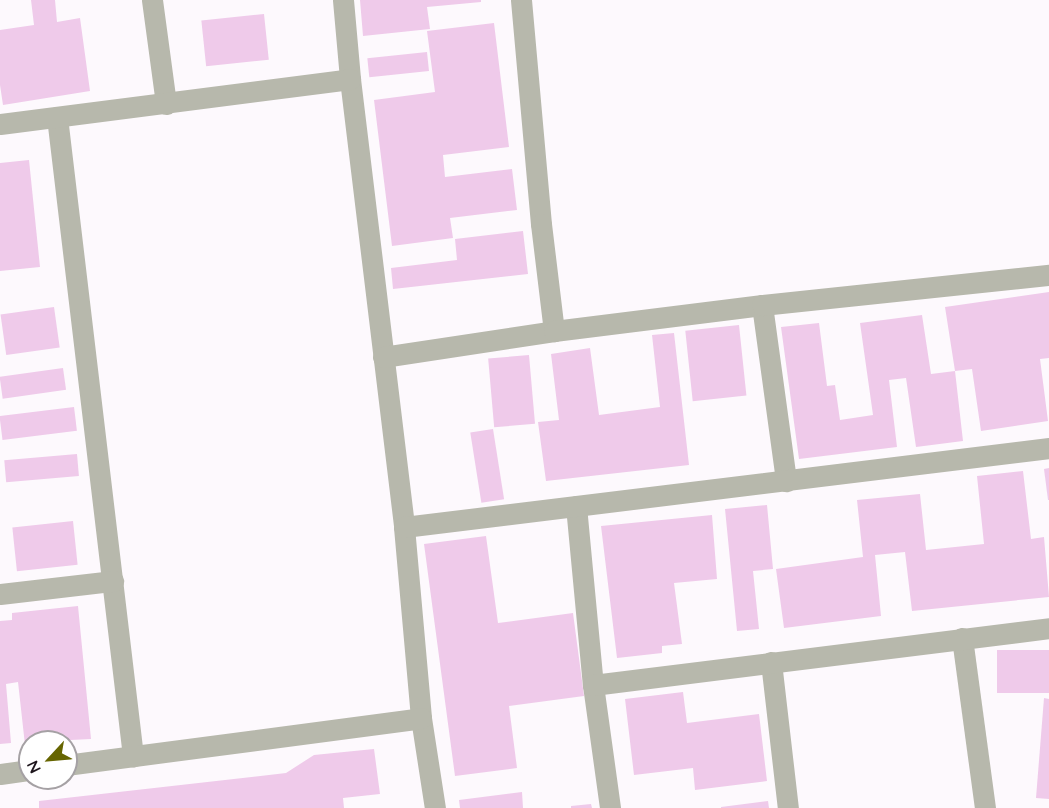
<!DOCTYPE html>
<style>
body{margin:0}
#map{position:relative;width:1049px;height:808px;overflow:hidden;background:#fdf9fd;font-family:Quicksand,sans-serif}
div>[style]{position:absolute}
.building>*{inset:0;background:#efcaea;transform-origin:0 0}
.street>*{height:21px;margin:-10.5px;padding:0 10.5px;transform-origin:10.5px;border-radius:10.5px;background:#b7b8ac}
span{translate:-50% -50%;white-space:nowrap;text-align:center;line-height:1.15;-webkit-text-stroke:4.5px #fff;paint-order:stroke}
.north{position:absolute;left:18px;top:730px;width:60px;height:60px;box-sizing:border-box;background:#fff;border:2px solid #a5a1a4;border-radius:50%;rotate:244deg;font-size:16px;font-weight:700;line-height:24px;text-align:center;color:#1d151c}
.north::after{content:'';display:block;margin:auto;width:21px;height:27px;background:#666500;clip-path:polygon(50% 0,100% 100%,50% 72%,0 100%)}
</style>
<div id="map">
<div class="building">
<div style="clip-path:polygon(31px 0,55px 0,57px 22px,80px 18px,90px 91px,3px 105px,0 85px,0 30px,34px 25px)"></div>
<div style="clip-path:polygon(360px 0,481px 0,481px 2px,427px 7px,430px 29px,363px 36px)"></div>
<div style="left:264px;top:14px;width:46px;height:63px;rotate:84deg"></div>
<div style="clip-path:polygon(494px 23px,509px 147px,443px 155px,445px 177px,512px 169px,517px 210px,450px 218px,453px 238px,392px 246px,374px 100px,435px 92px,427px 31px)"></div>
<div style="left:427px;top:52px;width:19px;height:60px;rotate:84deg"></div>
<div style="clip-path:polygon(29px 160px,40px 267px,0 271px,0 163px)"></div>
<div style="clip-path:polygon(523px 231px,528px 274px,393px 289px,391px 268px,457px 260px,455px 239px)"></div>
<div style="clip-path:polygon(1049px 292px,1049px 358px,1040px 359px,1048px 421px,981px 431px,972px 369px,955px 371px,945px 307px)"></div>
<div style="left:54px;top:307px;width:41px;height:54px;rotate:82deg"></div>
<div style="clip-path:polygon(922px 315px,931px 374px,955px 371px,963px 441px,916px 447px,906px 378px,889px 380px,897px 447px,799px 459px,781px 327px,819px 323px,827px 386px,835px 385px,840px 420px,873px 415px,860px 323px)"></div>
<div style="left:739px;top:325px;width:71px;height:54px;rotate:84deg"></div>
<div style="clip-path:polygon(674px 333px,689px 465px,546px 481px,538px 422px,559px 420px,551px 354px,590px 348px,599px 415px,660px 407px,652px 335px)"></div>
<div style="left:529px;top:355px;width:69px;height:41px;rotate:85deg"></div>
<div style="left:63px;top:368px;width:22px;height:64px;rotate:82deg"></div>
<div style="left:74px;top:407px;width:24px;height:75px;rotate:83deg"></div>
<div style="left:493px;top:429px;width:71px;height:23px;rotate:81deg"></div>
<div style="left:77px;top:454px;width:22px;height:73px;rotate:85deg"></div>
<div style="clip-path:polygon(1049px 468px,1049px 500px,1048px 500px,1044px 469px)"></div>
<div style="clip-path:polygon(1023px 471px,1031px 539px,1044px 537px,1049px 597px,912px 611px,905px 552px,875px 555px,881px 616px,784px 628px,776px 569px,863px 557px,857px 500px,920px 494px,926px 550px,984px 544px,977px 476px)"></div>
<div style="clip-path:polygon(767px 505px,773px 569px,753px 571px,759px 629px,737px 631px,725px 509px)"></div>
<div style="clip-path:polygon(712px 515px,717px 579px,674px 583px,682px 644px,662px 646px,662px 653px,617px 658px,601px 526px)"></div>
<div style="left:73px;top:521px;width:44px;height:61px;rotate:84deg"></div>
<div style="clip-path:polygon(486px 536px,498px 623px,573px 613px,584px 696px,509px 706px,517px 768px,455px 776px,424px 544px)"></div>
<div style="clip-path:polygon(78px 606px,91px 739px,30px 742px,30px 745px,25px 745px,18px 682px,6px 684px,11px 743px,0 744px,0 621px,12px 620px,12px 613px)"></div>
<div style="left:1049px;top:650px;width:43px;height:52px;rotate:90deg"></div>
<div style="clip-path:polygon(683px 692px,687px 723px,759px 714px,767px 781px,695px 790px,693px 768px,634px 775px,625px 699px)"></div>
<div style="clip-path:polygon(1044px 698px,1049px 699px,1049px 799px,1036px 798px)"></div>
<div style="clip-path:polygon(374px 749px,380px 794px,343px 798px,344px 808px,39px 808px,39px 801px,286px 773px,314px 755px)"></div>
<div style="clip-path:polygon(522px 792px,523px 808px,460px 808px,459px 800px)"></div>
<div style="clip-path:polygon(768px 801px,769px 808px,721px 808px,721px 807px)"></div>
<div style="clip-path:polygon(591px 804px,592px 808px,571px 808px,571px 806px)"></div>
</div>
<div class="street">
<div style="left:152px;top:0;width:105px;rotate:82.3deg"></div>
<div style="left:343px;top:0;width:79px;rotate:84.9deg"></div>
<div style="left:350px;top:79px;width:451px;rotate:83.1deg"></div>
<div style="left:404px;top:527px;width:192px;rotate:84.9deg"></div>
<div style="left:421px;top:718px;width:91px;rotate:81.2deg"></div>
<div style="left:521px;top:0;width:225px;rotate:84.9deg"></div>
<div style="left:541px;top:224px;width:108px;rotate:83.1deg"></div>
<div style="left:57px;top:117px;width:644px;rotate:83.22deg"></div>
<div style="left:0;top:124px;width:353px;rotate:-7.3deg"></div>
<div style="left:762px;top:305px;width:178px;rotate:82.2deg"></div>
<div style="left:383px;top:357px;width:173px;rotate:-8.6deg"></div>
<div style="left:554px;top:331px;width:210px;rotate:-7.1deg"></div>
<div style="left:762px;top:305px;width:289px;rotate:-6deg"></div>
<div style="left:576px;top:506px;width:180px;rotate:84.6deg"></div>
<div style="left:593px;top:685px;width:124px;rotate:82.1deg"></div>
<div style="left:404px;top:527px;width:650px;rotate:-6.98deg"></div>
<div style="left:0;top:594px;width:114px;rotate:-6.6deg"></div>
<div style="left:962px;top:638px;width:172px;rotate:82.3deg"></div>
<div style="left:771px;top:662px;width:147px;rotate:83.4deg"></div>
<div style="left:593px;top:685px;width:460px;rotate:-7.1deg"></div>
<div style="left:66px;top:765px;width:358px;rotate:-7.5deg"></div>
<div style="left:0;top:774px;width:30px;rotate:-8deg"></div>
</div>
<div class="north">N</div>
</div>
